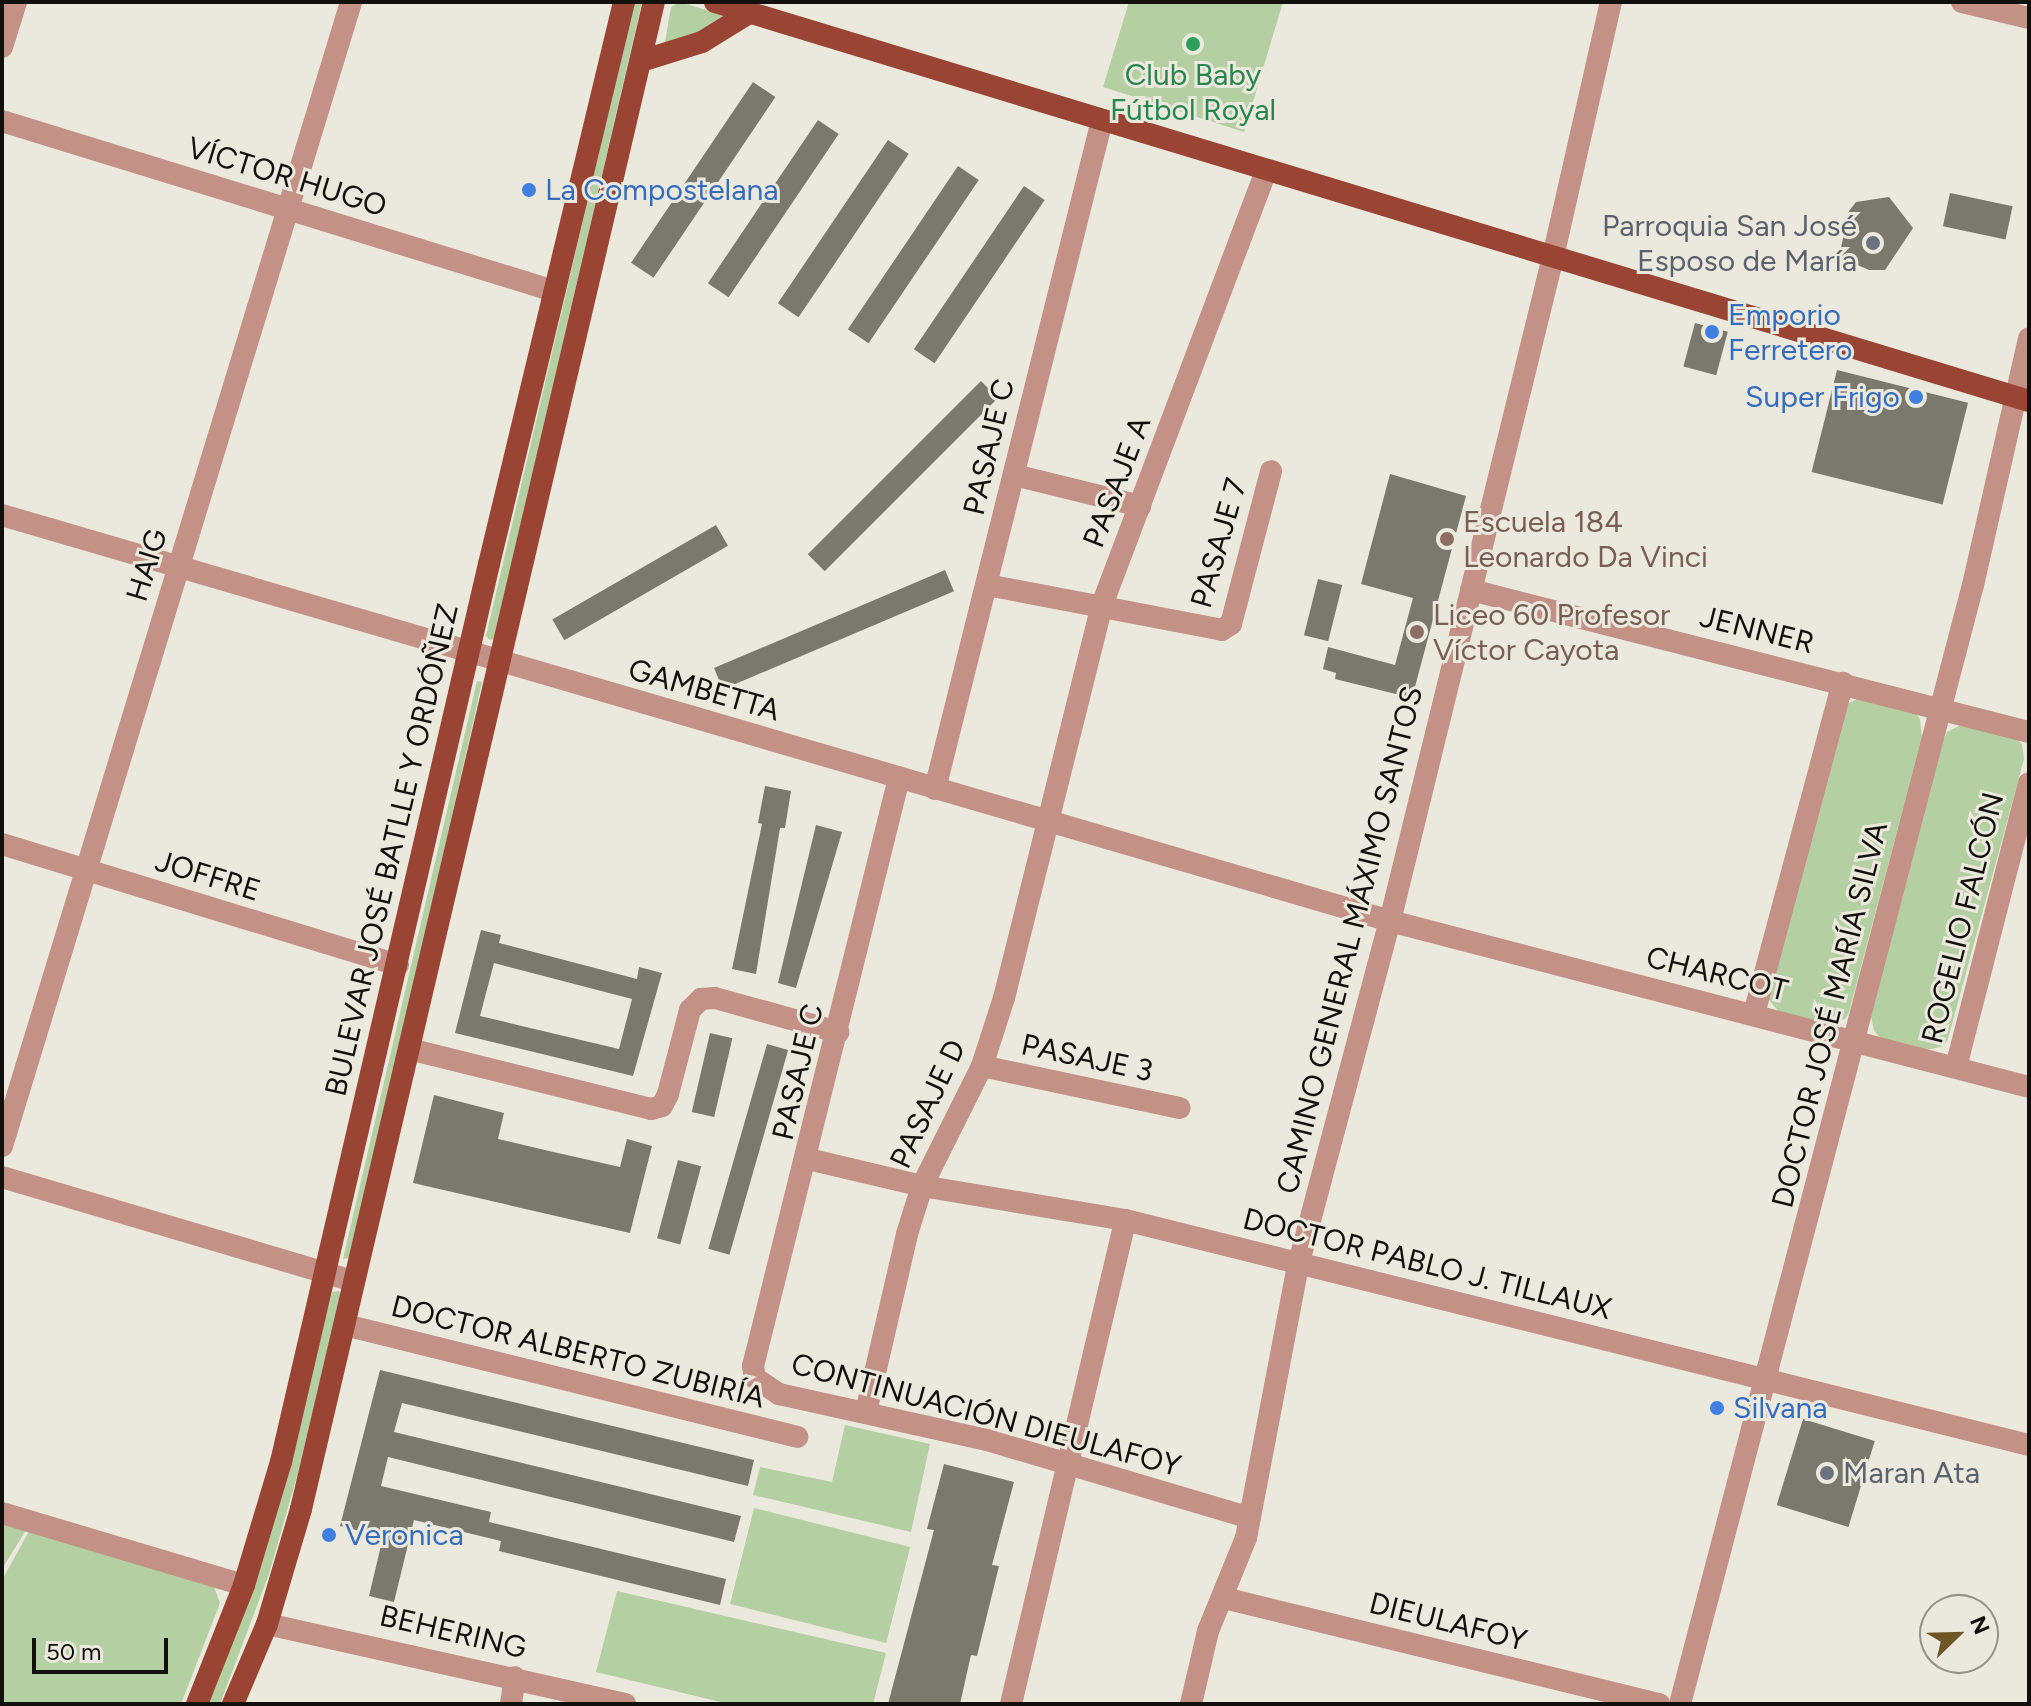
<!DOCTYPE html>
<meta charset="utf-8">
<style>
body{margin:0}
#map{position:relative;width:2031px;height:1706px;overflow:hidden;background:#ebe9dd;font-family:Figtree,sans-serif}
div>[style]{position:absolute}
.green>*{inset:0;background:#b4cfa1;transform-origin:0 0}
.building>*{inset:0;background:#7b796d;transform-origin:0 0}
.minor>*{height:22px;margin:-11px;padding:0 11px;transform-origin:11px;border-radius:11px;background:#c39186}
.primary>*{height:22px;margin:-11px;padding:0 11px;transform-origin:11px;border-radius:11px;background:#9a4534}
.dots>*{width:22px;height:22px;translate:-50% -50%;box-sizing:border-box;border:4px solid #ebe9dd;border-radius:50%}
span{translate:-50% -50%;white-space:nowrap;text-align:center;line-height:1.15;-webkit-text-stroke:6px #ebe9dd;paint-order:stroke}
.leisure-label{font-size:30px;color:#27864d}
.street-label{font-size:30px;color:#11100c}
.shop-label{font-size:30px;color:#366cbe}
.left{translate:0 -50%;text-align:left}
.right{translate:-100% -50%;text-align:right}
.worship-label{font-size:30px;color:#5b616d}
.education-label{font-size:30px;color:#785e54}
.frame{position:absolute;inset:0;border:4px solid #11100c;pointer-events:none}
.north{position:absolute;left:1919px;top:1594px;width:80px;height:80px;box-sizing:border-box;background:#ebe9dd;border:2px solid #949289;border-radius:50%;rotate:67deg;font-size:22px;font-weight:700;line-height:32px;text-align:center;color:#11100c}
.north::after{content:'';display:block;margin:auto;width:28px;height:36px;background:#6f5627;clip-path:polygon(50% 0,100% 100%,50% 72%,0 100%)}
.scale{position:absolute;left:32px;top:1638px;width:136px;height:36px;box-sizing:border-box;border:4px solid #11100c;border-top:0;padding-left:10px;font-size:24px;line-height:28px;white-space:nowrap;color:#11100c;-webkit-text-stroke:6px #ebe9dd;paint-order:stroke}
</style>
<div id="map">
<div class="green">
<div style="clip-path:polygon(634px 2px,642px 2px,494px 639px,490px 640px,486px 636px)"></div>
<div style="clip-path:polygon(680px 2px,722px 15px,723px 19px,706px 33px,665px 42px,671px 7px)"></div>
<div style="clip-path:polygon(1129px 2px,1283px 2px,1244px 132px,1103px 87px)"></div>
<div style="clip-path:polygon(477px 681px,482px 682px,438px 878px,349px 1258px,343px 1259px)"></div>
<div style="clip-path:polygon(1859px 698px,1914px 711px,1920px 719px,1922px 737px,1849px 1012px,1846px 1018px,1832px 1025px,1780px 1013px,1769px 1000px,1845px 705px)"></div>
<div style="clip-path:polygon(1963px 724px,2014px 737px,2022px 744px,2024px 759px,1948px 1039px,1944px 1046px,1927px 1050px,1881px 1038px,1874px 1031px,1871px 1016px,1943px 741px,1947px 732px)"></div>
<div style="clip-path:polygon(339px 1291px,341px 1294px,299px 1469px,269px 1574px,220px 1704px,208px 1704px,259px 1572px,332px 1292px)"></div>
<div style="clip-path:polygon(845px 1425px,930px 1444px,911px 1532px,753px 1495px,760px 1467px,832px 1482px)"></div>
<div style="left:754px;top:1508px;width:161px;height:99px;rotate:14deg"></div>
<div style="clip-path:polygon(2px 1523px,26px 1530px,2px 1569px)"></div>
<div style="clip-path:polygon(29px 1531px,214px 1587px,220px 1603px,181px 1704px,2px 1704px,2px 1580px)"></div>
<div style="clip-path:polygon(617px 1591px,886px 1653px,873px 1704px,729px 1704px,596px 1672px)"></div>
</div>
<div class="building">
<div style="left:753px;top:82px;width:27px;height:218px;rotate:34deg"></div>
<div style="left:818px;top:120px;width:25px;height:197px;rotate:34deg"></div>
<div style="left:888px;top:140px;width:25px;height:197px;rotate:34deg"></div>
<div style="left:958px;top:166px;width:25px;height:197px;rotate:34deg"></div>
<div style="left:1024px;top:186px;width:25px;height:197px;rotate:34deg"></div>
<div style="left:1950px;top:193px;width:64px;height:34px;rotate:12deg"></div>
<div style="clip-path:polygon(1889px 197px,1913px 228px,1885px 270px,1869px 270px,1839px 257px,1849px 211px,1856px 202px)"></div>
<div style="left:1695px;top:323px;width:34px;height:45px;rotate:15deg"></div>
<div style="left:1837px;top:370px;width:135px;height:105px;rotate:14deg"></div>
<div style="left:981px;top:381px;width:24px;height:245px;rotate:45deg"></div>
<div style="clip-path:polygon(1390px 474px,1466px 496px,1412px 698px,1335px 679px,1336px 673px,1323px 669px,1328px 647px,1395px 665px,1413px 598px,1361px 584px)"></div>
<div style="left:716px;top:525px;width:24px;height:189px;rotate:60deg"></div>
<div style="left:945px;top:570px;width:23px;height:251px;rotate:67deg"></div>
<div style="left:1318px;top:579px;width:25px;height:58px;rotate:14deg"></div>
<div style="clip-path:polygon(765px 786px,791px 791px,785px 828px,780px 828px,756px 974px,732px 969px,762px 824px,758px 823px)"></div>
<div style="clip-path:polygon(816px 825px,842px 832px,796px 988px,778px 983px)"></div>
<div style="clip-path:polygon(evenodd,481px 930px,501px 935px,499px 943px,637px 979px,639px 967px,662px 973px,633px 1076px,455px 1033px,481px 930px,494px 963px,632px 999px,619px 1049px,480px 1016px,494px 963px)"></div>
<div style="left:710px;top:1033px;width:23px;height:81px;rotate:13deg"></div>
<div style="left:767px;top:1044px;width:22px;height:213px;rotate:16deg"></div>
<div style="clip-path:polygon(434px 1095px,504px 1113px,498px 1139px,549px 1151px,620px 1167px,627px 1139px,652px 1146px,630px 1233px,413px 1183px)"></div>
<div style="left:678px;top:1160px;width:24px;height:81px;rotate:15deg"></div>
<div style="clip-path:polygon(380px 1370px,754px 1460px,748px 1486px,402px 1403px,394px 1432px,741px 1516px,734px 1542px,388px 1457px,381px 1486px,491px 1512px,489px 1522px,726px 1579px,720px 1605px,499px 1551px,501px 1541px,414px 1520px,394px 1602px,369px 1596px,383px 1537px,340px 1526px)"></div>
<div style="left:1803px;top:1419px;width:75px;height:90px;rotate:17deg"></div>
<div style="clip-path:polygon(944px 1464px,1014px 1482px,992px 1565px,999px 1566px,977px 1656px,971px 1655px,960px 1704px,888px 1704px,934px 1530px,927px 1529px)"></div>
</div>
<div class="minor">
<div style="left:1962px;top:2px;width:69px;rotate:13.4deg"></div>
<div style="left:2px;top:47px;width:47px;rotate:-72.7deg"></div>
<div style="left:2px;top:121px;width:578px;rotate:17.12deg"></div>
<div style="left:1014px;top:475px;width:130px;rotate:13.8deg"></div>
<div style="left:2px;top:515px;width:1446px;rotate:16.3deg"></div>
<div style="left:1390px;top:921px;width:660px;rotate:14.56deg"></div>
<div style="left:987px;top:585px;width:239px;rotate:10.8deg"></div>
<div style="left:1222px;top:630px;width:11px;rotate:-34deg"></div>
<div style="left:1231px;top:624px;width:158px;rotate:-75.3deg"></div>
<div style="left:1471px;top:590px;width:576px;rotate:14.28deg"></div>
<div style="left:899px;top:778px;width:606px;rotate:103.94deg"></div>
<div style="left:753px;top:1366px;width:12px;rotate:81deg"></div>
<div style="left:755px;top:1378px;width:29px;rotate:34deg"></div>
<div style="left:779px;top:1394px;width:213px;rotate:12.5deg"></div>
<div style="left:987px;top:1440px;width:274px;rotate:16.5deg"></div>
<div style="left:935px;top:789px;width:690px;rotate:-75.98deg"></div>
<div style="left:2px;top:844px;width:414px;rotate:17deg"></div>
<div style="left:1754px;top:1014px;width:343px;rotate:-75deg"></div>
<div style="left:409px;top:1049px;width:249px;rotate:13.9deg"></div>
<div style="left:651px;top:1109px;width:11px;rotate:-15deg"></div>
<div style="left:662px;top:1106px;width:13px;rotate:-63deg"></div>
<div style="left:668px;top:1094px;width:87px;rotate:-75.3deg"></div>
<div style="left:690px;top:1010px;width:16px;rotate:-45deg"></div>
<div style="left:701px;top:999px;width:14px;rotate:-4deg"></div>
<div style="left:715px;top:998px;width:128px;rotate:15.5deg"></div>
<div style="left:982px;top:1066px;width:202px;rotate:12deg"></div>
<div style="left:1956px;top:1067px;width:293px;rotate:-75.6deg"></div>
<div style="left:2px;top:1146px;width:1196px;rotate:-73.03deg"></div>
<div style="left:808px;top:1159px;width:117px;rotate:13.3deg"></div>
<div style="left:922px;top:1186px;width:206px;rotate:9.5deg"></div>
<div style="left:1125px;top:1220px;width:932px;rotate:13.98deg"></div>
<div style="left:2px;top:1177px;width:367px;rotate:16.5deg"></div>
<div style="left:345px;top:1325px;width:466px;rotate:13.9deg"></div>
<div style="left:866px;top:1412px;width:183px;rotate:-77deg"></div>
<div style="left:907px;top:1234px;width:50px;rotate:-72.6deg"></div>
<div style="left:922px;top:1186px;width:134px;rotate:-63.4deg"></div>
<div style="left:982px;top:1066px;width:71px;rotate:-72.1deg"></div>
<div style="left:1004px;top:998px;width:405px;rotate:-76deg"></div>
<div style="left:1102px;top:605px;width:464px;rotate:-69.3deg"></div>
<div style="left:2px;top:1513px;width:252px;rotate:16.6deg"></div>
<div style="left:1224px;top:1598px;width:448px;rotate:13.7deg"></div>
<div style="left:267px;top:1624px;width:367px;rotate:12.6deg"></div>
<div style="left:511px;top:1704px;width:27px;rotate:-82deg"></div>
<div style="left:1011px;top:1704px;width:497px;rotate:-76.7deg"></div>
<div style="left:1191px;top:1704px;width:75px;rotate:-76.9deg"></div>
<div style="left:1208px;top:1631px;width:100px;rotate:-67.8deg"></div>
<div style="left:1246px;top:1538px;width:277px;rotate:-79.2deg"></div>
<div style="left:1298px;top:1266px;width:357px;rotate:-75.1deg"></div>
<div style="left:1390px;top:921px;width:684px;rotate:-76.21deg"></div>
<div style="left:1553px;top:257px;width:262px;rotate:-77.2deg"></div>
<div style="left:1680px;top:1704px;width:1157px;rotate:-75.33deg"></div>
<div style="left:1973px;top:585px;width:253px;rotate:-77.2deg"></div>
</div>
<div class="primary">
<div style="left:715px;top:2px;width:1373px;rotate:16.89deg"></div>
<div style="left:641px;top:61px;width:64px;rotate:-17.3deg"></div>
<div style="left:702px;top:42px;width:55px;rotate:-31.7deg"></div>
<div style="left:197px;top:1704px;width:128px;rotate:-68.4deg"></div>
<div style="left:244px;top:1585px;width:128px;rotate:-73.3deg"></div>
<div style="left:281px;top:1462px;width:922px;rotate:-76.96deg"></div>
<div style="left:489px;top:564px;width:578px;rotate:-76.49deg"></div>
<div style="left:233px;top:1704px;width:87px;rotate:-67deg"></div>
<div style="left:267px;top:1624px;width:120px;rotate:-73.5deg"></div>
<div style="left:301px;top:1509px;width:1548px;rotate:-76.82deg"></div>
</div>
<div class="dots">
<div style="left:1193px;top:44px;background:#2e9e5b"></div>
<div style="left:529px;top:190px;background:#3f7fe0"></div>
<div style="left:1873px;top:243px;background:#6b7280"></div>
<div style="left:1712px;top:332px;background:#3f7fe0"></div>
<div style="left:1916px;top:397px;background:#3f7fe0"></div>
<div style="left:1447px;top:539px;background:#8d6e63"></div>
<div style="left:1417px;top:632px;background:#8d6e63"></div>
<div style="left:1717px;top:1408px;background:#3f7fe0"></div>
<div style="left:1827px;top:1473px;background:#6b7280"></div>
<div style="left:329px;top:1535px;background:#3f7fe0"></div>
</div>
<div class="leisure-label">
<span style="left:1193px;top:92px">Club Baby<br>Fútbol Royal</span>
</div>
<div class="street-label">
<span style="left:287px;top:177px;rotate:17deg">VÍCTOR HUGO</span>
<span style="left:989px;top:447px;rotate:-77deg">PASAJE C</span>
<span style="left:1117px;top:482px;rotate:-69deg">PASAJE A</span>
<span style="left:1219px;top:543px;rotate:-74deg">PASAJE 7</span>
<span style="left:147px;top:565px;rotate:-73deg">HAIG</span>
<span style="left:1757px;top:630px;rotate:14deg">JENNER</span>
<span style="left:704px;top:690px;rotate:16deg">GAMBETTA</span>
<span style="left:392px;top:850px;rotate:-77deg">BULEVAR JOSÉ BATLLE Y ORDÓÑEZ</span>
<span style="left:208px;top:876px;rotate:17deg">JOFFRE</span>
<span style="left:1963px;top:918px;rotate:-76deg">ROGELIO FALCÓN</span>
<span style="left:1350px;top:940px;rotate:-76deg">CAMINO GENERAL MÁXIMO SANTOS</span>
<span style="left:1717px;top:974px;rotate:14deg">CHARCOT</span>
<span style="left:1830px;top:1015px;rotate:-76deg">DOCTOR JOSÉ MARÍA SILVA</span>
<span style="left:1087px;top:1058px;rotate:12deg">PASAJE 3</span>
<span style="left:798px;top:1072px;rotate:-77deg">PASAJE C</span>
<span style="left:928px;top:1104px;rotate:-65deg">PASAJE D</span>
<span style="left:1427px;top:1264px;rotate:14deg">DOCTOR PABLO J. TILLAUX</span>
<span style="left:578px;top:1352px;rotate:14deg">DOCTOR ALBERTO ZUBIRÍA</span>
<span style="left:986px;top:1415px;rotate:15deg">CONTINUACIÓN DIEULAFOY</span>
<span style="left:1448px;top:1622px;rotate:14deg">DIEULAFOY</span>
<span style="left:453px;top:1632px;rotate:13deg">BEHERING</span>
</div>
<div class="shop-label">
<span class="left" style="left:545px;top:190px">La Compostelana</span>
<span class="left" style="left:1728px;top:332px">Emporio<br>Ferretero</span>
<span class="right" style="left:1900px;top:397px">Super Frigo</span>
<span class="left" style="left:1733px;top:1408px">Silvana</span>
<span class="left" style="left:345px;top:1535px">Veronica</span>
</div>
<div class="worship-label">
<span class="right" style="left:1857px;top:243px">Parroquia San José<br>Esposo de María</span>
<span class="left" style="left:1843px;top:1473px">Maran Ata</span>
</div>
<div class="education-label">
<span class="left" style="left:1463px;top:539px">Escuela 184<br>Leonardo Da Vinci</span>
<span class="left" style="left:1433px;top:632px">Liceo 60 Profesor<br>Víctor Cayota</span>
</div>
<div class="frame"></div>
<div class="north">N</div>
<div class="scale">50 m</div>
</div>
